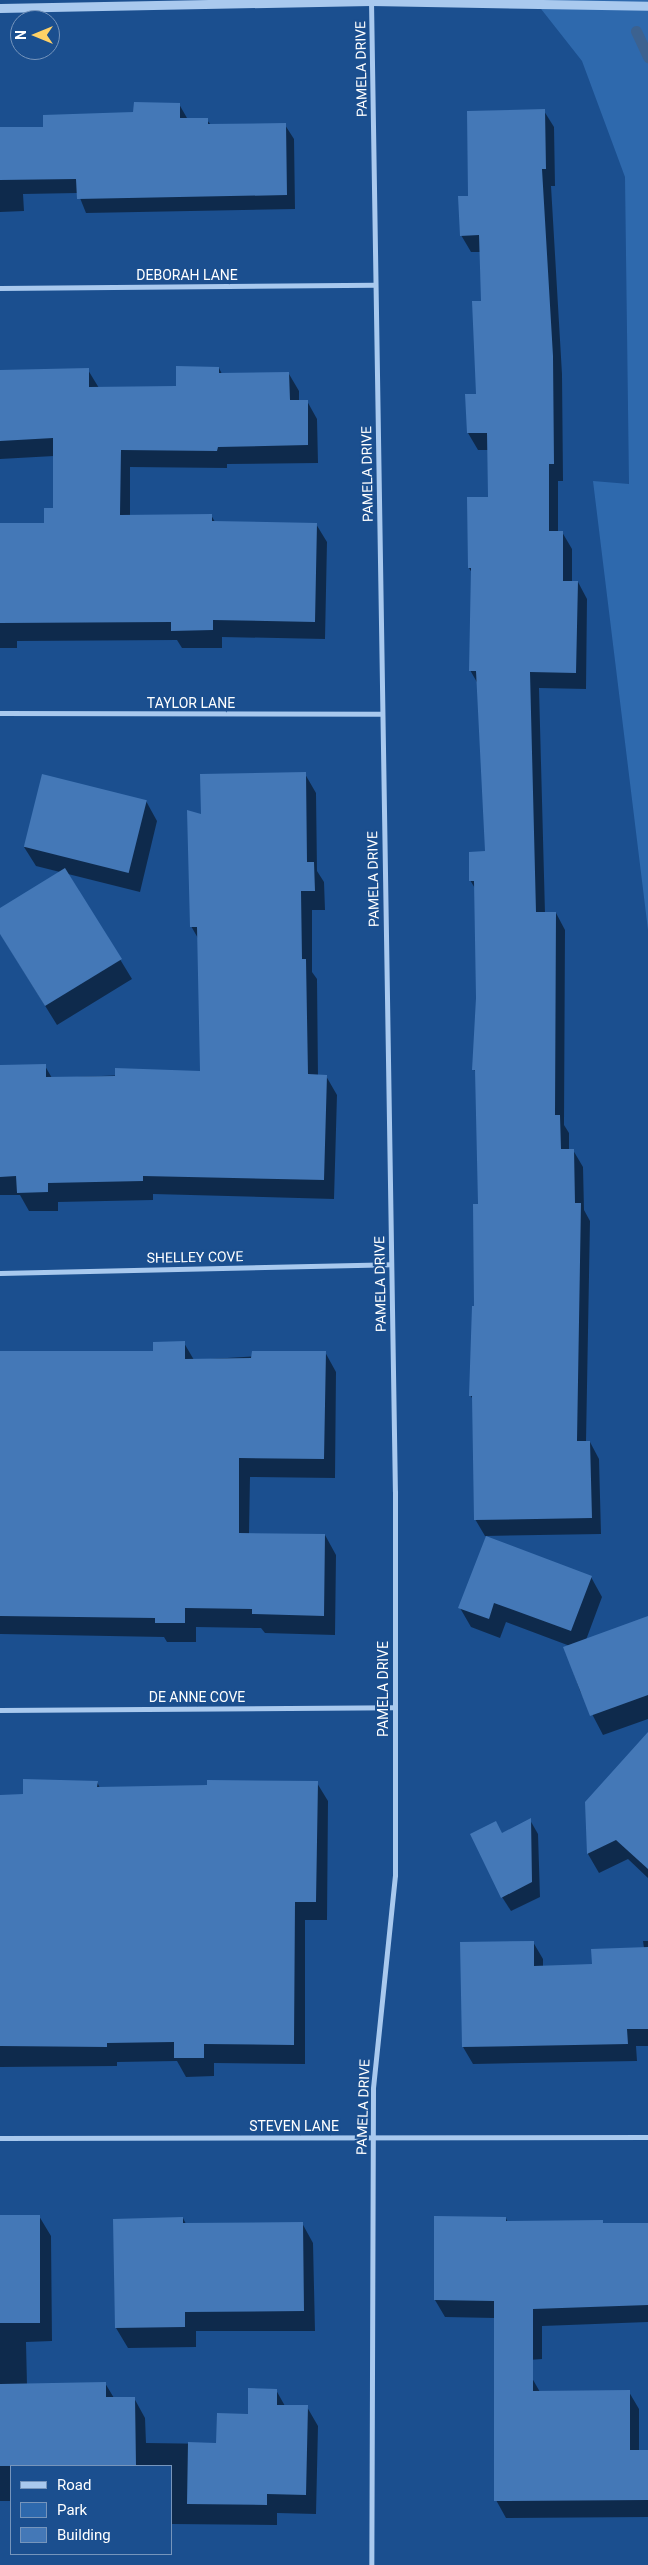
<!DOCTYPE html>
<style>
body{margin:0}
#map{position:relative;width:648px;height:2565px;overflow:hidden;background:#1b4f8f;font-family:Roboto,sans-serif}
div>[style]{position:absolute}
.green>*{inset:0;background:#2e69ad}
.shadow>*{inset:0;background:#0007}
.stream>*{height:11px;margin:-5.5px;padding:0 5.5px;transform-origin:5.5px;border-radius:5.5px;background:#3c6290}
.building>*{inset:0;background:#4478b7;transform-origin:0 0}
.minor>*{height:5px;margin:-2.5px;padding:0 2.5px;transform-origin:2.5px;border-radius:2.5px;background:#a9c9ee}
.tertiary>*{height:9px;margin:-4.5px;padding:0 4.5px;transform-origin:4.5px;border-radius:4.5px;background:#a9c9ee}
span{translate:-50% -50%;white-space:nowrap;text-align:center;line-height:1.15;-webkit-text-stroke:4px #1b4f8f;paint-order:stroke}
.street-label{font-size:14px;color:#fff}
.legend{position:absolute;left:10px;top:2465px;width:162px;height:90px;box-sizing:border-box;background:#1b4f8f;border:1px solid #7695bc;margin:0;padding:6px 9px;list-style:none;font-size:15px;color:#fff}
.legend li{display:flex;align-items:center;gap:10px;height:25px}
.legend b{width:25px;border:1px solid #7695bc}
.north{position:absolute;left:10px;top:10px;width:50px;height:50px;box-sizing:border-box;background:#1b4f8f;border:1px solid #7695bc;border-radius:50%;rotate:270deg;font-size:14px;font-weight:700;line-height:20px;text-align:center;color:#fff}
.north::after{content:'';display:block;margin:auto;width:18px;height:22px;background:#ffd166;clip-path:polygon(50% 0,100% 100%,50% 72%,0 100%)}
</style>
<div id="map">
<div class="green">
<div style="clip-path:polygon(534px 0,648px 0,648px 930px,593px 481px,629px 484px,625px 177px,582px 61px)"></div>
</div>
<div class="shadow">
<div style="clip-path:polygon(179px 104px,187px 118px,207px 120px,211px 125px,285px 125px,294px 139px,295px 209px,86px 213px,78px 193px,23px 194px,24px 211px,0 212px,0 128px,44px 128px)"></div>
<div style="clip-path:polygon(544px 111px,554px 127px,555px 186px,551px 186px,562px 374px,563px 481px,558px 481px,558px 532px,562px 532px,572px 549px,572px 582px,578px 582px,587px 599px,586px 689px,539px 688px,545px 913px,556px 913px,565px 930px,564px 1125px,569px 1133px,569px 1150px,573px 1150px,583px 1167px,584px 1210px,590px 1221px,586px 1442px,590px 1442px,599px 1459px,601px 1534px,485px 1536px,475px 1519px,474px 1401px,470px 1395px,479px 1205px,477px 1075px,474px 1069px,478px 998px,476px 890px,470px 880px,486px 853px,478px 684px,470px 670px,472px 573px,469px 568px,489px 498px,488px 450px,478px 450px,468px 433px,477px 395px,482px 302px,480px 252px,471px 252px,461px 235px,470px 197px)"></div>
<div style="clip-path:polygon(219px 368px,222px 374px,289px 374px,299px 391px,299px 401px,307px 401px,317px 419px,318px 463px,227px 464px,227px 468px,130px 467px,130px 516px,211px 515px,215px 522px,316px 524px,327px 542px,325px 639px,222px 637px,222px 648px,182px 648px,177px 640px,17px 641px,17px 648px,0 648px,0 525px,45px 524px,54px 509px,54px 456px,0 459px,0 371px,88px 370px,99px 388px,177px 387px)"></div>
<div style="clip-path:polygon(305px 774px,316px 793px,317px 871px,324px 882px,325px 910px,312px 910px,312px 972px,317px 979px,318px 1076px,326px 1076px,337px 1095px,334px 1199px,153px 1194px,153px 1200px,58px 1202px,58px 1211px,29px 1211px,20px 1195px,0 1195px,0 1067px,45px 1066px,52px 1078px,201px 1072px,199px 940px,191px 926px,202px 815px)"></div>
<div style="clip-path:polygon(146px 801px,157px 821px,140px 892px,68px 874px,132px 979px,57px 1025px,0 933px,0 909px,60px 872px,36px 866px,24px 847px)"></div>
<div style="clip-path:polygon(184px 1343px,194px 1360px,325px 1352px,336px 1372px,335px 1478px,250px 1477px,249px 1534px,325px 1535px,336px 1555px,335px 1635px,265px 1633px,261px 1628px,196px 1627px,196px 1642px,167px 1642px,164px 1637px,0 1634px,0 1353px,155px 1352px)"></div>
<div style="clip-path:polygon(591px 1577px,602px 1597px,586px 1640px,648px 1618px,648px 1719px,603px 1735px,580px 1691px,565px 1648px,570px 1646px,506px 1622px,500px 1638px,471px 1627px,460px 1608px)"></div>
<div style="clip-path:polygon(648px 1751px,648px 1878px,628px 1859px,599px 1873px,588px 1854px,586px 1803px)"></div>
<div style="clip-path:polygon(97px 1782px,100px 1788px,317px 1783px,328px 1801px,327px 1920px,305px 1920px,305px 2064px,214px 2063px,214px 2076px,186px 2077px,177px 2061px,117px 2062px,117px 2066px,0 2067px,0 1796px,24px 1795px)"></div>
<div style="clip-path:polygon(530px 1820px,538px 1834px,540px 1897px,511px 1911px,502px 1897px,502px 1834px)"></div>
<div style="clip-path:polygon(643px 1941px,648px 1941px,648px 2046px,636px 2046px,637px 2061px,473px 2064px,463px 2047px,533px 1942px,543px 1959px,543px 1967px,593px 1965px,644px 1948px)"></div>
<div style="clip-path:polygon(39px 2216px,51px 2236px,52px 2341px,26px 2342px,27px 2385px,105px 2383px,114px 2398px,134px 2398px,145px 2418px,146px 2443px,217px 2444px,276px 2390px,285px 2406px,307px 2407px,318px 2426px,316px 2514px,277px 2513px,277px 2525px,171px 2524px,171px 2466px,11px 2466px,11px 2501px,0 2501px,0 2217px)"></div>
<div style="clip-path:polygon(183px 2218px,186px 2224px,302px 2223px,313px 2243px,315px 2331px,196px 2331px,196px 2347px,128px 2348px,116px 2328px,115px 2220px)"></div>
<div style="clip-path:polygon(506px 2218px,508px 2223px,602px 2221px,604px 2224px,648px 2225px,648px 2322px,542px 2326px,542px 2359px,529px 2360px,532px 2378px,540px 2392px,629px 2392px,639px 2409px,639px 2451px,648px 2451px,648px 2517px,506px 2518px,496px 2500px,495px 2318px,445px 2317px,435px 2300px)"></div>
</div>
<div class="stream">
<div style="left:636px;top:31px;width:29px;rotate:65deg"></div>
</div>
<div class="building">
<div style="clip-path:polygon(134px 102px,180px 103px,180px 118px,208px 118px,208px 124px,286px 123px,287px 195px,77px 199px,76px 179px,0 180px,0 127px,43px 127px,43px 115px,133px 112px)"></div>
<div style="clip-path:polygon(545px 109px,546px 169px,542px 169px,553px 356px,554px 464px,549px 464px,549px 531px,563px 531px,563px 581px,578px 581px,576px 673px,530px 672px,536px 912px,556px 912px,555px 1115px,560px 1115px,561px 1149px,574px 1149px,575px 1203px,581px 1203px,577px 1441px,590px 1441px,592px 1518px,474px 1520px,472px 1396px,469px 1396px,472px 1306px,474px 1306px,473px 1204px,478px 1204px,475px 1070px,472px 1070px,476px 998px,474px 881px,469px 881px,469px 852px,485px 851px,476px 671px,469px 671px,471px 568px,468px 568px,467px 497px,488px 497px,487px 433px,467px 433px,465px 394px,476px 394px,472px 301px,481px 301px,479px 235px,460px 236px,458px 196px,468px 196px,467px 111px)"></div>
<div style="clip-path:polygon(176px 366px,219px 367px,219px 373px,289px 372px,290px 400px,308px 400px,308px 445px,218px 447px,217px 451px,121px 450px,120px 515px,212px 514px,212px 521px,317px 523px,315px 622px,213px 620px,213px 630px,171px 631px,171px 622px,0 623px,0 523px,44px 523px,44px 508px,53px 508px,53px 438px,0 441px,0 370px,89px 368px,89px 387px,176px 386px)"></div>
<div style="clip-path:polygon(306px 772px,307px 862px,314px 862px,315px 891px,301px 891px,302px 959px,306px 959px,308px 1074px,327px 1075px,324px 1180px,143px 1176px,143px 1181px,48px 1183px,48px 1192px,17px 1193px,16px 1176px,0 1177px,0 1065px,46px 1064px,46px 1077px,115px 1076px,115px 1068px,200px 1071px,197px 927px,190px 927px,187px 810px,201px 814px,200px 774px)"></div>
<div style="left:42px;top:774px;width:108px;height:75px;rotate:14deg"></div>
<div style="clip-path:polygon(65px 868px,122px 959px,45px 1006px,0 934px,0 908px)"></div>
<div style="clip-path:polygon(185px 1341px,185px 1359px,251px 1358px,252px 1351px,326px 1351px,324px 1459px,239px 1458px,239px 1533px,325px 1534px,324px 1616px,252px 1614px,252px 1609px,185px 1608px,185px 1623px,155px 1623px,155px 1618px,0 1616px,0 1351px,153px 1351px,153px 1342px)"></div>
<div style="clip-path:polygon(486px 1536px,592px 1576px,571px 1631px,494px 1603px,489px 1619px,458px 1608px)"></div>
<div style="clip-path:polygon(648px 1616px,648px 1695px,590px 1716px,563px 1647px)"></div>
<div style="clip-path:polygon(648px 1732px,648px 1869px,616px 1840px,587px 1854px,585px 1802px)"></div>
<div style="clip-path:polygon(23px 1779px,98px 1781px,97px 1787px,207px 1785px,207px 1780px,318px 1781px,316px 1902px,295px 1902px,294px 2045px,204px 2044px,204px 2058px,174px 2058px,174px 2042px,107px 2043px,107px 2047px,0 2046px,0 1795px,23px 1794px)"></div>
<div style="clip-path:polygon(531px 1818px,532px 1882px,501px 1898px,470px 1834px,496px 1821px,502px 1833px)"></div>
<div style="clip-path:polygon(534px 1941px,534px 1966px,592px 1964px,591px 1949px,648px 1947px,648px 2029px,627px 2029px,628px 2044px,462px 2047px,460px 1942px)"></div>
<div style="left:0;top:2215px;width:40px;height:108px"></div>
<div style="clip-path:polygon(434px 2216px,506px 2217px,506px 2221px,603px 2220px,603px 2223px,648px 2223px,648px 2305px,533px 2309px,533px 2391px,630px 2390px,630px 2450px,648px 2450px,648px 2500px,494px 2501px,494px 2301px,434px 2300px)"></div>
<div style="clip-path:polygon(183px 2217px,183px 2223px,303px 2222px,304px 2311px,185px 2312px,185px 2327px,115px 2328px,113px 2219px)"></div>
<div style="clip-path:polygon(106px 2382px,106px 2397px,135px 2397px,136px 2466px,0 2466px,0 2384px)"></div>
<div style="clip-path:polygon(248px 2388px,277px 2389px,277px 2405px,308px 2405px,306px 2495px,267px 2494px,267px 2505px,187px 2504px,188px 2442px,216px 2443px,217px 2413px,248px 2414px)"></div>
</div>
<div class="minor">
<div style="left:371px;top:1px;width:1491px;rotate:89.08deg"></div>
<div style="left:395px;top:1492px;width:383px;rotate:90deg"></div>
<div style="left:395px;top:1875px;width:215px;rotate:95.9deg"></div>
<div style="left:373px;top:2089px;width:476px;rotate:90.2deg"></div>
<div style="left:0;top:288px;width:375px;rotate:-0.5deg"></div>
<div style="left:0;top:713px;width:382px;rotate:0.1deg"></div>
<div style="left:0;top:1273px;width:391px;rotate:-1.3deg"></div>
<div style="left:0;top:1710px;width:395px;rotate:-0.4deg"></div>
<div style="left:0;top:2138px;width:648px;rotate:-0.09deg"></div>
</div>
<div class="tertiary">
<div style="left:0;top:8px;width:371px;rotate:-1.1deg"></div>
<div style="left:371px;top:1px;width:277px;rotate:1deg"></div>
</div>
<div class="street-label">
<span style="left:361px;top:69px;rotate:-91deg">PAMELA DRIVE</span>
<span style="left:187px;top:275px">DEBORAH LANE</span>
<span style="left:367px;top:474px;rotate:-91deg">PAMELA DRIVE</span>
<span style="left:191px;top:703px">TAYLOR LANE</span>
<span style="left:373px;top:879px;rotate:-91deg">PAMELA DRIVE</span>
<span style="left:195px;top:1257px;rotate:-1deg">SHELLEY COVE</span>
<span style="left:380px;top:1284px;rotate:-91deg">PAMELA DRIVE</span>
<span style="left:383px;top:1689px;rotate:-90deg">PAMELA DRIVE</span>
<span style="left:197px;top:1697px">DE ANNE COVE</span>
<span style="left:363px;top:2107px;rotate:-88deg">PAMELA DRIVE</span>
<span style="left:294px;top:2126px">STEVEN LANE</span>
</div>
<ul class="legend">
<li><b style="height:6px;background:#a9c9ee"></b>Road</li>
<li><b style="height:14px;background:#2e69ad"></b>Park</li>
<li><b style="height:14px;background:#4478b7"></b>Building</li>
</ul>
<div class="north">N</div>
</div>
